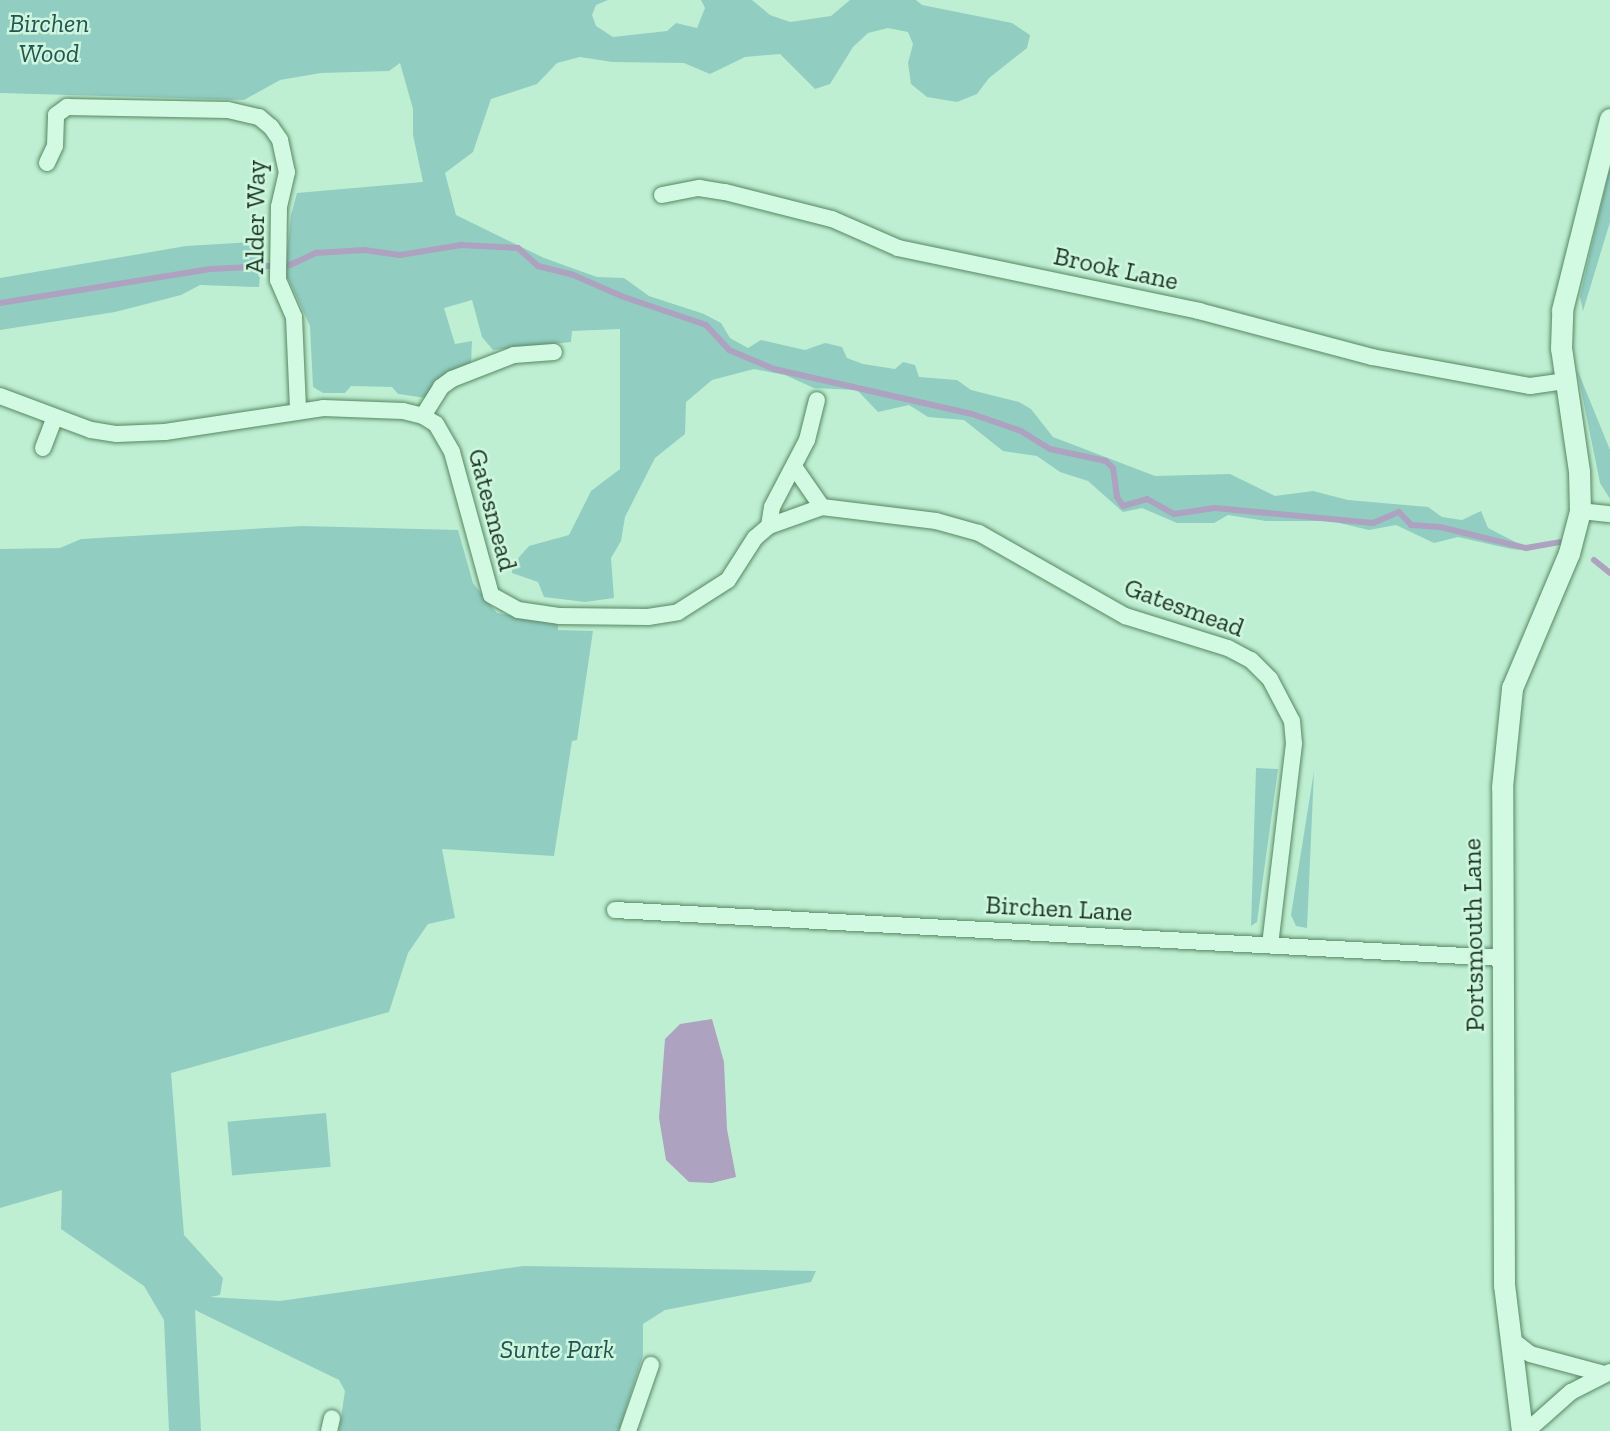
<!DOCTYPE html>
<style>
body{margin:0}
#map{position:relative;width:1610px;height:1431px;overflow:hidden;background:#bfefd2;font-family:"Zilla Slab",serif}
div>[style]{position:absolute}
.green>*{inset:0;background:#92cdc2;transform-origin:0 0}
.water>*{inset:0;background:#aea2c1}
.stream>*{height:6px;margin:-3px;padding:0 3px;transform-origin:3px;border-radius:3px;background:#aea2c1}
.roads{filter:drop-shadow(0 0 2px #578862) drop-shadow(0 0 2px #578862)}
.minor>*{height:16px;margin:-8px;padding:0 8px;transform-origin:8px;border-radius:8px;background:#d2fae2}
.tertiary>*{height:21px;margin:-10.5px;padding:0 10.5px;transform-origin:10.5px;border-radius:10.5px;background:#d2fae2}
span{translate:-50% -50%;white-space:nowrap;text-align:center;line-height:1.15;-webkit-text-stroke:5px #cef6df;paint-order:stroke}
.park-label{font-size:26px;color:#225452;font-style:italic}
.street-label{font-size:26px;color:#1c3721}
</style>
<div id="map">
<div class="green">
<div style="clip-path:polygon(0 0,608px 0,596px 5px,592px 15px,596px 26px,613px 37px,667px 31px,676px 23px,697px 28px,705px 8px,701px 0,752px 0,770px 15px,790px 22px,831px 16px,850px 0,916px 0,922px 5px,1012px 23px,1030px 35px,1027px 48px,989px 78px,977px 94px,957px 102px,927px 97px,911px 84px,908px 63px,913px 44px,908px 32px,888px 28px,868px 33px,853px 47px,830px 84px,815px 89px,780px 54px,745px 57px,710px 74px,684px 63px,612px 62px,580px 57px,557px 63px,537px 84px,491px 99px,473px 152px,445px 173px,456px 215px,544px 258px,597px 277px,624px 278px,649px 296px,704px 314px,721px 323px,730px 338px,748px 348px,761px 340px,805px 350px,825px 343px,842px 347px,847px 358px,863px 364px,895px 369px,903px 362px,915px 365px,919px 377px,957px 380px,971px 390px,1019px 402px,1031px 409px,1053px 437px,1155px 476px,1230px 474px,1275px 496px,1313px 491px,1348px 500px,1428px 507px,1442px 517px,1462px 520px,1481px 511px,1488px 528px,1523px 546px,1521px 550px,1511px 549px,1458px 537px,1434px 543px,1396px 525px,1369px 530px,1331px 521px,1266px 521px,1228px 515px,1214px 523px,1177px 523px,1142px 508px,1123px 512px,1088px 481px,1060px 472px,1037px 456px,1003px 451px,964px 420px,928px 417px,909px 405px,878px 412px,857px 390px,814px 388px,785px 375px,754px 369px,712px 380px,686px 402px,685px 434px,655px 458px,625px 517px,621px 541px,611px 558px,614px 598px,585px 602px,544px 597px,538px 582px,512px 573px,512px 565px,529px 546px,569px 535px,591px 491px,620px 469px,620px 329px,572px 331px,571px 342px,493px 350px,482px 337px,472px 300px,444px 308px,455px 344px,472px 341px,471px 364px,426px 398px,398px 394px,392px 387px,351px 386px,345px 393px,323px 393px,313px 387px,310px 326px,285px 272px,291px 215px,297px 193px,423px 182px,413px 135px,413px 109px,400px 63px,389px 71px,321px 73px,280px 80px,244px 100px,0 93px)"></div>
<div style="clip-path:polygon(1610px 167px,1610px 222px,1583px 311px,1580px 296px)"></div>
<div style="clip-path:polygon(253px 242px,262px 250px,259px 287px,200px 285px,181px 295px,115px 312px,0 330px,0 278px,186px 246px)"></div>
<div style="clip-path:polygon(1577px 369px,1610px 450px,1610px 499px,1600px 483px)"></div>
<div style="clip-path:polygon(302px 526px,458px 530px,473px 583px,497px 613px,558px 624px,558px 630px,593px 631px,577px 740px,572px 741px,554px 856px,442px 849px,455px 918px,428px 924px,408px 953px,389px 1012px,171px 1073px,184px 1235px,223px 1278px,220px 1295px,210px 1297px,280px 1301px,523px 1266px,816px 1271px,811px 1282px,665px 1310px,643px 1324px,643px 1355px,619px 1431px,339px 1431px,345px 1391px,339px 1380px,195px 1310px,201px 1431px,169px 1431px,164px 1320px,144px 1286px,61px 1229px,62px 1190px,0 1208px,0 549px,60px 548px,81px 539px)"></div>
<div style="clip-path:polygon(1256px 768px,1278px 769px,1257px 922px,1251px 926px)"></div>
<div style="clip-path:polygon(1314px 771px,1307px 928px,1296px 926px,1291px 915px)"></div>
<div style="left:326px;top:1113px;width:54px;height:99px;rotate:85deg"></div>
</div>
<div class="water">
<div style="clip-path:polygon(712px 1019px,724px 1062px,727px 1129px,736px 1177px,712px 1183px,689px 1182px,666px 1160px,659px 1118px,665px 1039px,680px 1024px)"></div>
</div>
<div class="stream">
<div style="left:0;top:303px;width:213px;rotate:-9.2deg"></div>
<div style="left:210px;top:269px;width:80px;rotate:-2.9deg"></div>
<div style="left:290px;top:265px;width:29px;rotate:-25deg"></div>
<div style="left:316px;top:253px;width:48px;rotate:-3.6deg"></div>
<div style="left:364px;top:250px;width:36px;rotate:8deg"></div>
<div style="left:400px;top:255px;width:62px;rotate:-9.3deg"></div>
<div style="left:461px;top:245px;width:57px;rotate:3deg"></div>
<div style="left:518px;top:248px;width:27px;rotate:42deg"></div>
<div style="left:538px;top:266px;width:34px;rotate:14deg"></div>
<div style="left:571px;top:274px;width:55px;rotate:23.7deg"></div>
<div style="left:621px;top:296px;width:90px;rotate:18.8deg"></div>
<div style="left:706px;top:325px;width:34px;rotate:47deg"></div>
<div style="left:729px;top:350px;width:49px;rotate:22.9deg"></div>
<div style="left:774px;top:369px;width:203px;rotate:12.8deg"></div>
<div style="left:972px;top:414px;width:52px;rotate:19.1deg"></div>
<div style="left:1021px;top:431px;width:34px;rotate:32deg"></div>
<div style="left:1050px;top:449px;width:57px;rotate:12.1deg"></div>
<div style="left:1106px;top:461px;width:10px;rotate:45deg"></div>
<div style="left:1113px;top:468px;width:29px;rotate:82deg"></div>
<div style="left:1117px;top:497px;width:11px;rotate:56deg"></div>
<div style="left:1123px;top:506px;width:25px;rotate:-16deg"></div>
<div style="left:1147px;top:499px;width:31px;rotate:29deg"></div>
<div style="left:1174px;top:514px;width:41px;rotate:-8.3deg"></div>
<div style="left:1215px;top:508px;width:159px;rotate:5.4deg"></div>
<div style="left:1373px;top:523px;width:28px;rotate:-23deg"></div>
<div style="left:1399px;top:512px;width:18px;rotate:47deg"></div>
<div style="left:1411px;top:525px;width:29px;rotate:4deg"></div>
<div style="left:1440px;top:527px;width:89px;rotate:13.7deg"></div>
<div style="left:1526px;top:548px;width:34px;rotate:-10deg"></div>
<div style="left:1594px;top:560px;width:21px;rotate:39deg"></div>
</div>
<div class="roads">
<div class="minor">
<div style="left:47px;top:163px;width:19px;rotate:-65deg"></div>
<div style="left:55px;top:146px;width:31px;rotate:-88deg"></div>
<div style="left:56px;top:115px;width:14px;rotate:-36deg"></div>
<div style="left:67px;top:107px;width:161px;rotate:1.1deg"></div>
<div style="left:228px;top:110px;width:32px;rotate:13deg"></div>
<div style="left:259px;top:117px;width:16px;rotate:40deg"></div>
<div style="left:271px;top:127px;width:16px;rotate:55deg"></div>
<div style="left:280px;top:140px;width:33px;rotate:78deg"></div>
<div style="left:287px;top:172px;width:36px;rotate:103deg"></div>
<div style="left:279px;top:207px;width:73px;rotate:90.8deg"></div>
<div style="left:278px;top:280px;width:40px;rotate:66.6deg"></div>
<div style="left:294px;top:317px;width:93px;rotate:87.5deg"></div>
<div style="left:662px;top:195px;width:38px;rotate:-11deg"></div>
<div style="left:699px;top:188px;width:26px;rotate:9deg"></div>
<div style="left:725px;top:192px;width:110px;rotate:14.2deg"></div>
<div style="left:832px;top:219px;width:72px;rotate:23.7deg"></div>
<div style="left:898px;top:248px;width:308px;rotate:11.8deg"></div>
<div style="left:1199px;top:311px;width:179px;rotate:14.9deg"></div>
<div style="left:1372px;top:357px;width:161px;rotate:10.4deg"></div>
<div style="left:1530px;top:386px;width:35px;rotate:-8deg"></div>
<div style="left:0;top:396px;width:97px;rotate:20.5deg"></div>
<div style="left:91px;top:430px;width:26px;rotate:9deg"></div>
<div style="left:117px;top:434px;width:48px;rotate:-2.4deg"></div>
<div style="left:165px;top:432px;width:160px;rotate:-8.6deg"></div>
<div style="left:323px;top:408px;width:80px;rotate:2.1deg"></div>
<div style="left:403px;top:411px;width:21px;rotate:14deg"></div>
<div style="left:423px;top:416px;width:15px;rotate:32deg"></div>
<div style="left:436px;top:424px;width:32px;rotate:60deg"></div>
<div style="left:452px;top:452px;width:148px;rotate:74.7deg"></div>
<div style="left:491px;top:595px;width:31px;rotate:29deg"></div>
<div style="left:518px;top:610px;width:41px;rotate:8.3deg"></div>
<div style="left:559px;top:616px;width:89px;rotate:0.6deg"></div>
<div style="left:648px;top:617px;width:30px;rotate:-9deg"></div>
<div style="left:678px;top:612px;width:59px;rotate:-32.6deg"></div>
<div style="left:728px;top:580px;width:50px;rotate:-57.3deg"></div>
<div style="left:755px;top:538px;width:18px;rotate:-41deg"></div>
<div style="left:769px;top:526px;width:56px;rotate:-19.7deg"></div>
<div style="left:822px;top:507px;width:115px;rotate:7deg"></div>
<div style="left:936px;top:521px;width:45px;rotate:15.6deg"></div>
<div style="left:979px;top:533px;width:168px;rotate:29.6deg"></div>
<div style="left:1125px;top:616px;width:108px;rotate:17.3deg"></div>
<div style="left:1228px;top:648px;width:26px;rotate:28deg"></div>
<div style="left:1251px;top:660px;width:27px;rotate:45deg"></div>
<div style="left:1270px;top:679px;width:47px;rotate:62.4deg"></div>
<div style="left:1292px;top:721px;width:23px;rotate:85deg"></div>
<div style="left:1294px;top:744px;width:201px;rotate:96.8deg"></div>
<div style="left:423px;top:416px;width:34px;rotate:-58deg"></div>
<div style="left:441px;top:387px;width:14px;rotate:-36deg"></div>
<div style="left:452px;top:379px;width:66px;rotate:-21.2deg"></div>
<div style="left:514px;top:355px;width:40px;rotate:-4.3deg"></div>
<div style="left:43px;top:448px;width:33px;rotate:-69deg"></div>
<div style="left:795px;top:468px;width:47px;rotate:55.3deg"></div>
<div style="left:1580px;top:511px;width:30px;rotate:6deg"></div>
<div style="left:769px;top:526px;width:19px;rotate:-81deg"></div>
<div style="left:772px;top:507px;width:76px;rotate:-62.4deg"></div>
<div style="left:807px;top:440px;width:41px;rotate:-76deg"></div>
<div style="left:615px;top:910px;width:886px;rotate:3.1deg"></div>
<div style="left:1511px;top:1339px;width:24px;rotate:38deg"></div>
<div style="left:1530px;top:1354px;width:77px;rotate:15.1deg"></div>
<div style="left:329px;top:1431px;width:13px;rotate:-77deg"></div>
<div style="left:628px;top:1431px;width:70px;rotate:-70.8deg"></div>
<div style="left:1527px;top:1431px;width:59px;rotate:-41.6deg"></div>
<div style="left:1571px;top:1392px;width:44px;rotate:-27.1deg"></div>
</div>
<div class="tertiary">
<div style="left:1522px;top:1431px;width:147px;rotate:-97deg"></div>
<div style="left:1504px;top:1285px;width:498px;rotate:-90.2deg"></div>
<div style="left:1502px;top:787px;width:100px;rotate:-84.2deg"></div>
<div style="left:1512px;top:688px;width:147px;rotate:-67.1deg"></div>
<div style="left:1569px;top:553px;width:43px;rotate:-75.3deg"></div>
<div style="left:1580px;top:511px;width:40px;rotate:-91.4deg"></div>
<div style="left:1579px;top:471px;width:124px;rotate:-98.3deg"></div>
<div style="left:1561px;top:348px;width:38px;rotate:-88deg"></div>
<div style="left:1562px;top:310px;width:197px;rotate:-75.9deg"></div>
</div>
</div>
<div class="park-label">
<span style="left:49px;top:39px">Birchen<br>Wood</span>
<span style="left:557px;top:1350px">Sunte Park</span>
</div>
<div class="street-label">
<span style="left:256px;top:217px;rotate:-89deg">Alder Way</span>
<span style="left:1116px;top:269px;rotate:12deg">Brook Lane</span>
<span style="left:492px;top:510px;rotate:75deg">Gatesmead</span>
<span style="left:1184px;top:608px;rotate:20deg">Gatesmead</span>
<span style="left:1059px;top:909px;rotate:3deg">Birchen Lane</span>
<span style="left:1474px;top:935px;rotate:-91deg">Portsmouth Lane</span>
</div>
</div>
